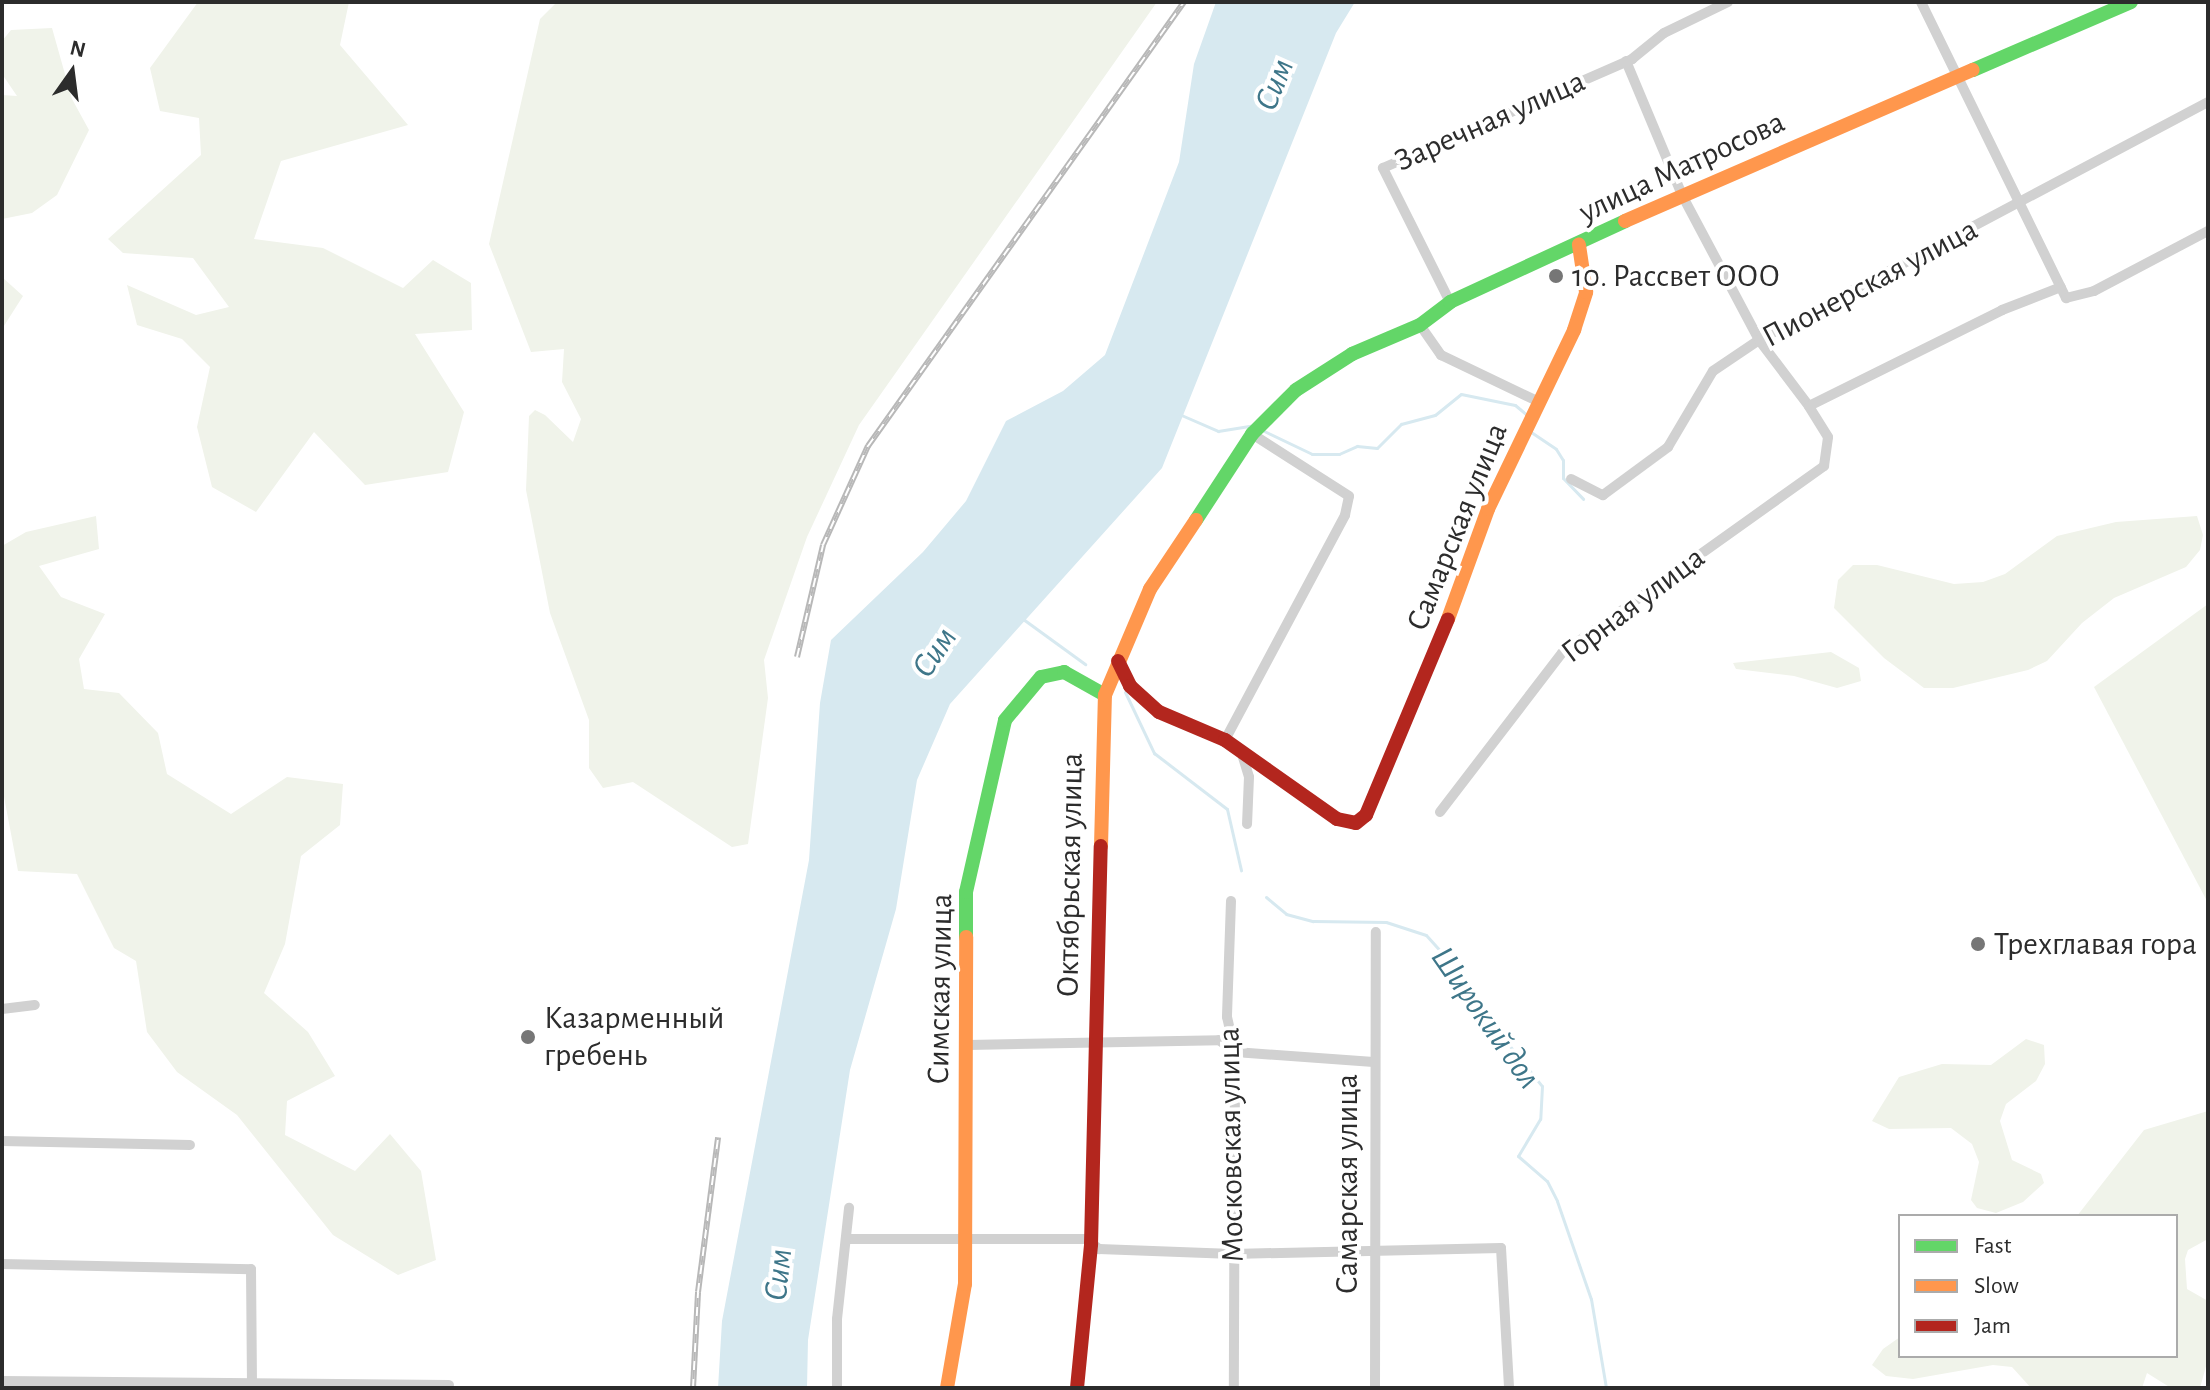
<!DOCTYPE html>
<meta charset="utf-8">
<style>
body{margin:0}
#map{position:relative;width:2210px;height:1390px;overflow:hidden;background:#fff;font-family:"Alegreya Sans",sans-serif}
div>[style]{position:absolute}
.green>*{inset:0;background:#f0f3ea}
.water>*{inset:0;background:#d7e9f0}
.stream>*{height:3px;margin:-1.5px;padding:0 1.5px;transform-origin:1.5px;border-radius:1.5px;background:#d7e9f0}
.street>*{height:10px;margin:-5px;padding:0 5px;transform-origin:5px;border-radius:5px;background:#d1d1d1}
.fast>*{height:14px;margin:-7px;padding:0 7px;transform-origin:7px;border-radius:7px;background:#63d668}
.slow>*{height:14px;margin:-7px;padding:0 7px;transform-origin:7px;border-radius:7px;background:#ff974d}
.jam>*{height:14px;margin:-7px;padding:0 7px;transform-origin:7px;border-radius:7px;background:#b3261e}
.rail>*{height:6px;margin-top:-3px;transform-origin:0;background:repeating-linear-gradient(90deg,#fff 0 9px,#b8b8b8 0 18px);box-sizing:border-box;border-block:2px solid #b8b8b8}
.dots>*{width:22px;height:22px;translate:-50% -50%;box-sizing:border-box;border:4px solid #fff;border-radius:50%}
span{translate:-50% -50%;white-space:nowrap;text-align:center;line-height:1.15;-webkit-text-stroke:8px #fff;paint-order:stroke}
.street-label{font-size:32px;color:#2c2c2c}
.poi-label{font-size:32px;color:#2c2c2c}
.left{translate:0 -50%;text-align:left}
.water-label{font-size:34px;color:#3e7689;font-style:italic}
.frame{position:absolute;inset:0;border:4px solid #2c2c2c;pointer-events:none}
.legend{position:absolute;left:1898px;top:1214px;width:280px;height:144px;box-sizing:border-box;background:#fff;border:2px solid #ababab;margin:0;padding:10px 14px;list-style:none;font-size:24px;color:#2c2c2c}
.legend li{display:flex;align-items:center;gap:16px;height:40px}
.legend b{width:40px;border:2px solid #ababab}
.north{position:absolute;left:32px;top:32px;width:80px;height:80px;-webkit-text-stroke:6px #fff;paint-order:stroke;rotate:14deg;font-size:22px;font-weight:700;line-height:32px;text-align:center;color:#2c2c2c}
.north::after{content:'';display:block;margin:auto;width:28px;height:36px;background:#2c2c2c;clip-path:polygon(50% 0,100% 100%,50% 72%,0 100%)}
</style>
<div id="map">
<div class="green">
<div style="clip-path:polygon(198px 2px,349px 2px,340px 45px,408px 125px,281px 161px,254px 239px,323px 248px,403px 288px,433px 260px,471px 283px,472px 330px,415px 334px,464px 412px,448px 472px,365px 485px,314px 432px,256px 512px,212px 487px,197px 427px,210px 367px,182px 339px,137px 325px,127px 285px,196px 315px,229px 307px,193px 258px,123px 253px,108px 239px,201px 155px,199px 118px,160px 111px,150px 68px)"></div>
<div style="clip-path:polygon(557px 2px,1157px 2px,859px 425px,807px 537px,764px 660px,768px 698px,748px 844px,732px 847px,633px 782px,603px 788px,589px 768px,589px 720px,550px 613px,526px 490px,529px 416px,535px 410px,545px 415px,573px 442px,581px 419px,562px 382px,564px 349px,531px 352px,489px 244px,540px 19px)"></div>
<div style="clip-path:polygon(52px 28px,72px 99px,89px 130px,57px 195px,32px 213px,2px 219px,2px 95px,17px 96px,2px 74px,2px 41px,11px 30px)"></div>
<div style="clip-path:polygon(2px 277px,23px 296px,2px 329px)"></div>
<div style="clip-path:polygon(96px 516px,99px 549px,39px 566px,61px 597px,105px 614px,79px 659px,84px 689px,119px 693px,158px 733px,167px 774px,231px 814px,287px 777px,343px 784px,340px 825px,301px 856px,285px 944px,264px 993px,308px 1032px,335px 1076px,287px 1101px,285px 1135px,355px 1171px,390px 1134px,421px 1171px,436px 1260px,398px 1275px,333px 1235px,237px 1115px,177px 1072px,147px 1032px,136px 961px,114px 948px,77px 874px,18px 871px,2px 786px,2px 546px,26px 532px)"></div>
<div style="clip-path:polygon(2197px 516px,2203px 535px,2200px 550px,2186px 567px,2114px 598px,2082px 623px,2047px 661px,2028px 670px,1953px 688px,1924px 688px,1884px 658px,1834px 608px,1838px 580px,1853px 565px,1877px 565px,1954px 584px,1983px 582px,2005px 574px,2057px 536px,2116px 522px)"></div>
<div style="clip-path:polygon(2208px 604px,2208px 903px,2094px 687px)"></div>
<div style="clip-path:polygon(1831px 652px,1859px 668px,1861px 681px,1837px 688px,1794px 676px,1736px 669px,1733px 663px)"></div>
<div style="clip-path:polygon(2026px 1039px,2044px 1045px,2045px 1064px,2036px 1081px,2006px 1104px,2000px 1121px,2012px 1160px,2041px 1174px,2044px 1183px,2023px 1202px,1996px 1213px,1977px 1208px,1971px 1200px,1979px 1162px,1972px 1144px,1951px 1128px,1889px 1129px,1872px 1121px,1899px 1077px,1942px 1064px,1991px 1065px)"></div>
<div style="clip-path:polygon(2208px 1111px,2208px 1239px,2188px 1250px,2185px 1259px,2187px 1289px,2208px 1301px,2208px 1359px,2200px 1388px,2171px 1388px,2147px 1373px,2142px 1388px,2031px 1388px,2012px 1367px,1993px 1365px,1913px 1379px,1886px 1376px,1872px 1365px,1883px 1349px,1900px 1337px,1900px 1356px,2176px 1356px,2176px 1216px,2077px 1216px,2144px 1130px)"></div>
</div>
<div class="water">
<div style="clip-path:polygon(1216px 2px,1355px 2px,1336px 33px,1162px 468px,950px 704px,917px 780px,896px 909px,850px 1070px,808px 1340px,807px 1388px,718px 1388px,722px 1321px,809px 860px,820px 703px,831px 640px,923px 552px,966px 501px,1006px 421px,1063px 391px,1105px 355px,1179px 162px,1194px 64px)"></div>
</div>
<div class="stream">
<div style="left:1179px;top:414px;width:43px;rotate:23.6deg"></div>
<div style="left:1218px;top:431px;width:33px;rotate:-9deg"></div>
<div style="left:1262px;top:430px;width:55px;rotate:25.6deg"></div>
<div style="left:1312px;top:454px;width:27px"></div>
<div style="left:1339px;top:454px;width:20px;rotate:-24deg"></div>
<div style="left:1357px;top:446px;width:20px;rotate:6deg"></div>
<div style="left:1377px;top:448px;width:34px;rotate:-45deg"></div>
<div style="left:1401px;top:424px;width:35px;rotate:-15deg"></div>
<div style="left:1435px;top:415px;width:33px;rotate:-39deg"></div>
<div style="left:1461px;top:394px;width:55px;rotate:11.5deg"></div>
<div style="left:1515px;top:405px;width:16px;rotate:40deg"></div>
<div style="left:1531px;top:432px;width:30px;rotate:34deg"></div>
<div style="left:1556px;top:449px;width:13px;rotate:58deg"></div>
<div style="left:1563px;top:460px;width:18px;rotate:90deg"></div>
<div style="left:1563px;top:478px;width:29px;rotate:46deg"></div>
<div style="left:1023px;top:619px;width:77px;rotate:36deg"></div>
<div style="left:1125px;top:692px;width:68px;rotate:64.6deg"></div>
<div style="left:1154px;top:753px;width:92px;rotate:37.5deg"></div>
<div style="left:1227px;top:809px;width:63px;rotate:77.1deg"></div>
<div style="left:1266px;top:897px;width:26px;rotate:40deg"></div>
<div style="left:1286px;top:914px;width:28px;rotate:15deg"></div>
<div style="left:1313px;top:921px;width:73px;rotate:0.8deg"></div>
<div style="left:1386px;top:922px;width:42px;rotate:18deg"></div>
<div style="left:1426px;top:935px;width:54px;rotate:48deg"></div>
<div style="left:1462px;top:975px;width:34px;rotate:63deg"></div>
<div style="left:1477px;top:1005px;width:104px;rotate:51.3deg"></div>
<div style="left:1542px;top:1086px;width:33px;rotate:93deg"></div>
<div style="left:1540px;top:1119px;width:43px;rotate:120.7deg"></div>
<div style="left:1518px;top:1156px;width:38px;rotate:41deg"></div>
<div style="left:1547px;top:1181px;width:22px;rotate:63deg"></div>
<div style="left:1557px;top:1201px;width:104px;rotate:70.9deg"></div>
<div style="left:1591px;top:1299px;width:90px;rotate:80.4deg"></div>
</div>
<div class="street">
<div style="left:1921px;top:2px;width:330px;rotate:63.9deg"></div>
<div style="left:2066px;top:298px;width:29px;rotate:-14deg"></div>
<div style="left:2094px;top:291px;width:129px;rotate:-27.8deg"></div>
<div style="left:1626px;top:61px;width:145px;rotate:67.3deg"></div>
<div style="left:1682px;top:195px;width:164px;rotate:62deg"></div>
<div style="left:1759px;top:340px;width:83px;rotate:52.9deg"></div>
<div style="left:1809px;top:406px;width:216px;rotate:-26.4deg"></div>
<div style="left:2002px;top:310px;width:63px;rotate:-21.3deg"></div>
<div style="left:1450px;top:302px;width:150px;rotate:-116.6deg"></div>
<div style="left:1383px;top:168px;width:272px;rotate:-23.6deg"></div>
<div style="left:1632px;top:59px;width:41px;rotate:-39.1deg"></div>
<div style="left:1664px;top:33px;width:71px;rotate:-25.8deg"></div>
<div style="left:1420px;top:325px;width:37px;rotate:55deg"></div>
<div style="left:1441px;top:355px;width:109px;rotate:25.6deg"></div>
<div style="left:1571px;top:479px;width:36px;rotate:27deg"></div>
<div style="left:1603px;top:495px;width:81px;rotate:-36.4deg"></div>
<div style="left:1668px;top:447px;width:88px;rotate:-59.4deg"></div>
<div style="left:1713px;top:371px;width:55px;rotate:-34deg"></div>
<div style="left:1759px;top:340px;width:508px;rotate:-27.93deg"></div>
<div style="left:1225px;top:740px;width:255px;rotate:-61.9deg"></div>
<div style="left:1345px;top:515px;width:19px;rotate:-78deg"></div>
<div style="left:1349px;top:496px;width:115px;rotate:-147.4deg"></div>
<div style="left:1242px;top:754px;width:24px;rotate:73deg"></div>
<div style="left:1249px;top:777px;width:47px;rotate:92.4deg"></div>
<div style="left:1440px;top:812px;width:200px;rotate:-52.5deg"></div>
<div style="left:1562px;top:653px;width:322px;rotate:-35.5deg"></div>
<div style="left:1824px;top:466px;width:29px;rotate:-82deg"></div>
<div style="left:1828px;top:437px;width:36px;rotate:-122deg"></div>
<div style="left:1231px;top:901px;width:116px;rotate:92deg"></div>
<div style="left:1227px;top:1017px;width:36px;rotate:77deg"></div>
<div style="left:1235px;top:1052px;width:336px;rotate:90.2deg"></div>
<div style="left:2px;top:1009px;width:33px;rotate:-7deg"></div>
<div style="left:968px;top:1045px;width:251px;rotate:-1.1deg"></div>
<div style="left:1219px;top:1040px;width:20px;rotate:37deg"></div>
<div style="left:1235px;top:1052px;width:139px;rotate:4.1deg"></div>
<div style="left:2px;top:1141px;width:188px;rotate:1.2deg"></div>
<div style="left:848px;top:1239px;width:239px"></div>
<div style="left:1087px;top:1239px;width:16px;rotate:40deg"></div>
<div style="left:1099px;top:1249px;width:134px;rotate:2.1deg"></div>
<div style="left:1233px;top:1254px;width:268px;rotate:-1.3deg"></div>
<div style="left:1501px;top:1248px;width:140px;rotate:86.7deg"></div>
<div style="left:2px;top:1264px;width:249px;rotate:1.2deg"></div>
<div style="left:251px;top:1269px;width:117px;rotate:89.5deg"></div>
<div style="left:2px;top:1381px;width:447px;rotate:0.5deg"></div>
<div style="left:837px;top:1388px;width:69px;rotate:-90deg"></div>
<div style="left:837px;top:1319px;width:112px;rotate:-83.8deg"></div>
<div style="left:1375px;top:1388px;width:456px;rotate:-89.9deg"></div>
</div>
<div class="fast">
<div style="left:1973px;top:70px;width:172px;rotate:-23.3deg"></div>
<div style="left:1196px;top:520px;width:103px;rotate:-56.9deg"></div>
<div style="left:1252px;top:434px;width:62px;rotate:-45deg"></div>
<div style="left:1296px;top:390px;width:67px;rotate:-32.7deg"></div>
<div style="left:1352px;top:354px;width:74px;rotate:-23.1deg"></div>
<div style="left:1420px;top:325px;width:38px;rotate:-37deg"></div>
<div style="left:1450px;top:302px;width:193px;rotate:-24.8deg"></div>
<div style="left:966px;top:937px;width:45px;rotate:-90deg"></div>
<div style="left:966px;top:892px;width:176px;rotate:-77.2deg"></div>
<div style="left:1005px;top:720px;width:56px;rotate:-50.1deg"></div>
<div style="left:1041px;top:677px;width:24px;rotate:-12deg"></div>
<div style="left:1064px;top:672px;width:47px;rotate:29.3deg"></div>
</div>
<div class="slow">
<div style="left:1625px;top:221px;width:379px;rotate:-23.5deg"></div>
<div style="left:1448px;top:619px;width:117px;rotate:-70deg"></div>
<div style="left:1488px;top:509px;width:199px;rotate:-64.3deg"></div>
<div style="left:1574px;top:330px;width:40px;rotate:-72deg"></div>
<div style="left:1586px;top:292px;width:48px;rotate:-98.5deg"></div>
<div style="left:1101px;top:846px;width:151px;rotate:-88.5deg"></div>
<div style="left:1105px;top:695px;width:115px;rotate:-67deg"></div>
<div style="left:1150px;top:589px;width:83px;rotate:-56.3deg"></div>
<div style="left:947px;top:1388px;width:106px;rotate:-80.2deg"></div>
<div style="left:965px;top:1284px;width:347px;rotate:-89.8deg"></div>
</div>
<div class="jam">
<div style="left:1118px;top:661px;width:28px;rotate:64deg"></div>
<div style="left:1130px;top:686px;width:39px;rotate:42deg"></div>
<div style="left:1159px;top:712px;width:72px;rotate:23deg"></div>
<div style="left:1225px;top:740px;width:137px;rotate:35.2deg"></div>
<div style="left:1337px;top:819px;width:19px;rotate:12deg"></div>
<div style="left:1356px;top:823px;width:13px;rotate:-39deg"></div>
<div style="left:1366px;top:815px;width:212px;rotate:-67.3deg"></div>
<div style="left:1077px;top:1388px;width:145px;rotate:-84.4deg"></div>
<div style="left:1091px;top:1244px;width:398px;rotate:-88.6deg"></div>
</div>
<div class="rail">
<div style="left:797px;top:657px;width:115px;rotate:-76.9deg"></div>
<div style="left:823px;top:545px;width:109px;rotate:-65.6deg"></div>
<div style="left:868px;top:446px;width:545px;rotate:-54.56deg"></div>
<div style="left:693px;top:1388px;width:96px;rotate:-87deg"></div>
<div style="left:698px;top:1292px;width:156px;rotate:-82.6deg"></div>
</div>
<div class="dots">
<div style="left:1556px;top:276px;background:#767676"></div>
<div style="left:1978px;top:944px;background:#767676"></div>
<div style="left:528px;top:1037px;background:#767676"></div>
</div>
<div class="street-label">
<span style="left:1490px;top:121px;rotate:-24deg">Заречная улица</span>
<span style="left:1682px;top:167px;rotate:-25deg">улица Матросова</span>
<span style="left:1870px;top:283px;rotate:-28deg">Пионерская улица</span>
<span style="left:1457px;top:527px;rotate:-68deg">Самарская улица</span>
<span style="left:1633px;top:605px;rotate:-37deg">Горная улица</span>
<span style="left:1070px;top:875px;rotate:-89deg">Октябрьская улица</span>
<span style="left:940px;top:989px;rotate:-89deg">Симская улица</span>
<span style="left:1231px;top:1145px;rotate:-91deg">Московская улица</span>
<span style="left:1347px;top:1184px;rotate:-90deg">Самарская улица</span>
</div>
<div class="poi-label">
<span class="left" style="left:1572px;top:276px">10. Рассвет ООО</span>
<span class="left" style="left:1994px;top:944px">Трехглавая гора</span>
<span class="left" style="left:544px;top:1037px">Казарменный<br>гребень</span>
</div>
<div class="water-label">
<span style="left:1275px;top:85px;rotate:-68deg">Сим</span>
<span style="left:935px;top:653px;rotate:-56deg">Сим</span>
<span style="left:1485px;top:1018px;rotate:55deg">Широкий дол</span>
<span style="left:779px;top:1275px;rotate:-84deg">Сим</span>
</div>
<div class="frame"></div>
<ul class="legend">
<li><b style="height:10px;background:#63d668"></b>Fast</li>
<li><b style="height:10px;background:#ff974d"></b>Slow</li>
<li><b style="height:10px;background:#b3261e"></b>Jam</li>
</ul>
<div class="north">N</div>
</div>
